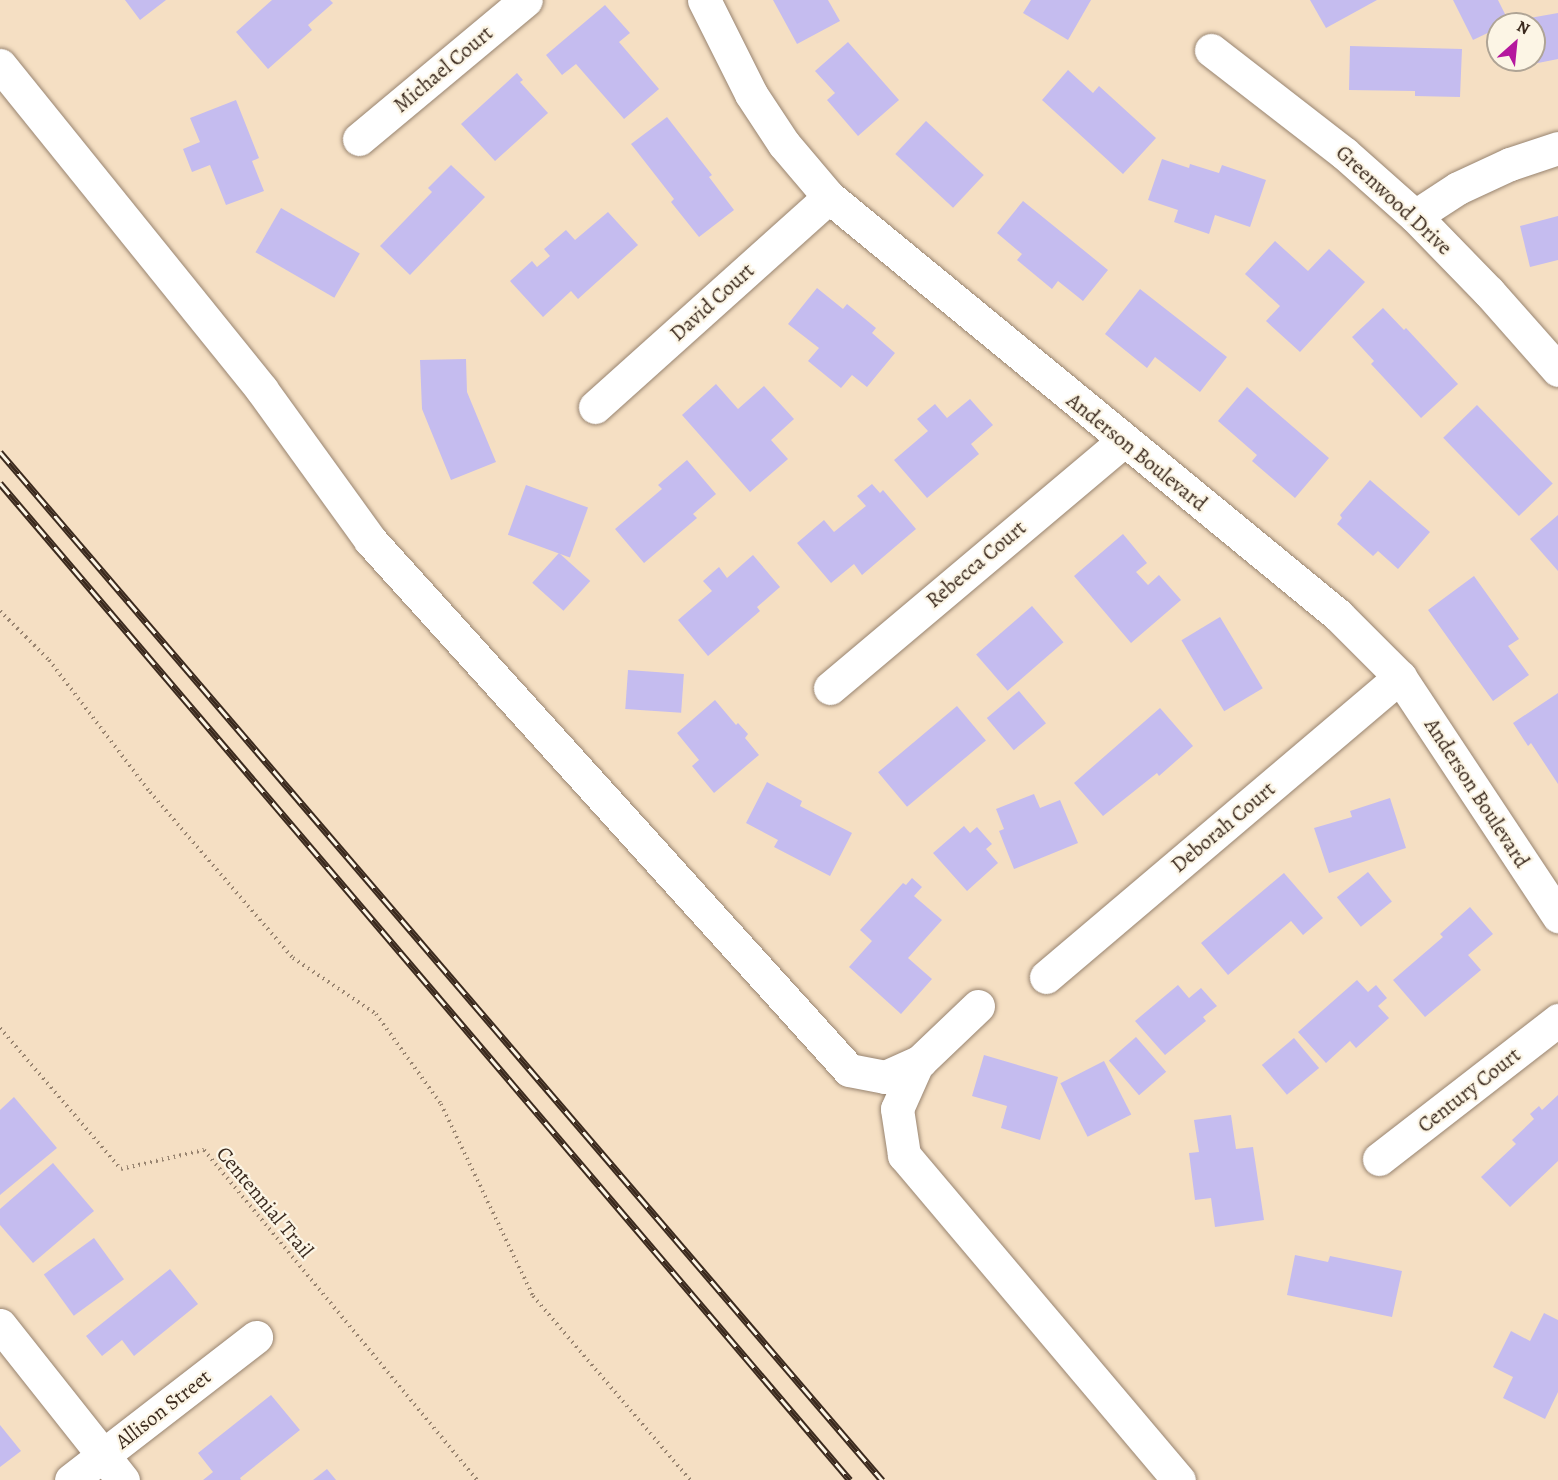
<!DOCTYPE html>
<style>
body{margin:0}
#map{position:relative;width:1558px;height:1480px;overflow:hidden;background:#f5dfc3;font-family:Alegreya,serif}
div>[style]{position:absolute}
.building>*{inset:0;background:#c5bcef;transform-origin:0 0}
.path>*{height:4px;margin-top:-2px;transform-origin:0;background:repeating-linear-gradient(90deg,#988470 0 1.5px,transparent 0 6px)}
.roads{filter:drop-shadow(0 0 2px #988470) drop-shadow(0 0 2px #988470)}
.minor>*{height:33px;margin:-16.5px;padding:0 16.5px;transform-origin:16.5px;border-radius:16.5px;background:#fff}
.rail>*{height:7px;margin-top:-3.5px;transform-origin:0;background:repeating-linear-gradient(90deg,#fcf5e5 0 14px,#3b2a1e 0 28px);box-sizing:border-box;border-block:2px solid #3b2a1e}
span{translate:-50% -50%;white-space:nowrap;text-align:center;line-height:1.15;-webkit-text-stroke:4.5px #fcf5e5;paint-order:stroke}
.street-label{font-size:21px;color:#3b2a1e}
.north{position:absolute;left:1486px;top:12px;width:60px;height:60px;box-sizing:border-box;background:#fcf5e5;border:2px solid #afa495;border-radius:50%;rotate:27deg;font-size:16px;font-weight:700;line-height:24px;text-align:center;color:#3b2a1e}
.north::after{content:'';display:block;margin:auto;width:21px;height:27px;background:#b5179e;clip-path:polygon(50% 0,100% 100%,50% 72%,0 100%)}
</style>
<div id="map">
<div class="building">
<div style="clip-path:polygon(125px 0,166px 0,140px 20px)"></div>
<div style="clip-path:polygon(272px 0,330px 0,333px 3px,308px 25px,312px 30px,268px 69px,236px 32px)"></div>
<div style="clip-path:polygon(773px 0,828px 0,840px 21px,797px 44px)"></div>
<div style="clip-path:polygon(1031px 0,1091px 0,1068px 40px,1023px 13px)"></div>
<div style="clip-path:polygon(1310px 0,1377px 0,1326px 28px)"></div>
<div style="clip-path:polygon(1453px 0,1498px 0,1509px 22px,1498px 24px,1498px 28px,1473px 40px)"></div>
<div style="clip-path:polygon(605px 5px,630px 33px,619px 42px,659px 89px,624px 119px,576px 64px,562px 75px,546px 55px)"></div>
<div style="clip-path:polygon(1558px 13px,1558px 59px,1533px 64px,1534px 24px,1525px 24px,1524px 19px)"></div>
<div style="clip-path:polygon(848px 42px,899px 100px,858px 136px,827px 100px,835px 93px,815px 71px)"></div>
<div style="clip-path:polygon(1350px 46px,1462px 49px,1460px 97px,1415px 96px,1415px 91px,1349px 90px)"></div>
<div style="clip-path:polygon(1068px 70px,1093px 93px,1099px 86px,1156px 138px,1123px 174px,1042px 100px)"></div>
<div style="clip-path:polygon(517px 73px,523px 80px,520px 82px,548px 113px,495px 161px,461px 124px)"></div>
<div style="clip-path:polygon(236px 100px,259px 158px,252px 161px,264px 191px,226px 205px,210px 165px,192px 172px,183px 149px,200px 142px,190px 118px)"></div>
<div style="clip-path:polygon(667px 117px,712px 175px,709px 177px,734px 210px,699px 237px,671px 202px,674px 199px,631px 144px)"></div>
<div style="left:926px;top:121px;width:79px;height:45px;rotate:43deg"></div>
<div style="clip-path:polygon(1162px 159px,1189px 168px,1190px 164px,1219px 173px,1222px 165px,1266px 180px,1250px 227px,1215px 215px,1209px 234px,1174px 222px,1178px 210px,1148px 200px)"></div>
<div style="clip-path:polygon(451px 165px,485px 197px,410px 275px,380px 246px,432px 192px,428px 188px)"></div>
<div style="clip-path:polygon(1023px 201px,1108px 270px,1083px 301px,1058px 281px,1052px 289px,1017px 260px,1022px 254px,997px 233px)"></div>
<div style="left:281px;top:208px;width:91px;height:51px;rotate:30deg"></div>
<div style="clip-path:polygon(608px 212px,638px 245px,578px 299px,571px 291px,543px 317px,510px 281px,532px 261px,537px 267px,550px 256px,544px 249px,566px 230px,575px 240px)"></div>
<div style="clip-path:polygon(1558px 216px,1558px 260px,1530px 267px,1520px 226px)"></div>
<div style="clip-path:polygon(1275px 241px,1308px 271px,1329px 249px,1365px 282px,1300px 352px,1266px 321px,1280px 306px,1245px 274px)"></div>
<div style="clip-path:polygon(817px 288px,843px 309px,847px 304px,876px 328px,872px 333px,895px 353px,867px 387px,852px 375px,841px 388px,808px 361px,819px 348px,788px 324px)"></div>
<div style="clip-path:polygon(1140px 289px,1227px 357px,1200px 392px,1155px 357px,1147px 368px,1105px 334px)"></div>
<div style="clip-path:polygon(1383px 308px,1404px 330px,1406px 328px,1458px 384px,1421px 418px,1371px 364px,1374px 361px,1352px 337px)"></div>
<div style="clip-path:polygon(466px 359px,467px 392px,496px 462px,451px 480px,422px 409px,420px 360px)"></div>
<div style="clip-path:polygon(716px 384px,738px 409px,764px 386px,794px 419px,771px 440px,788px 459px,750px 492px,682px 415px)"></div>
<div style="clip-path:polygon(1247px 387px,1329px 458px,1295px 498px,1252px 461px,1257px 455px,1218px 421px)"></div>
<div style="clip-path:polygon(970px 399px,993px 425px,971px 444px,979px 454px,927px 498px,894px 460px,928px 431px,917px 419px,935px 404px,947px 418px)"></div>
<div style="left:1477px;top:405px;width:109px;height:47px;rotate:46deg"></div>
<div style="clip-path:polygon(687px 460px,716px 494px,693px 514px,697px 518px,644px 563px,615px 529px,662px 489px,658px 485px)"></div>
<div style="clip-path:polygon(1370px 480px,1430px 532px,1398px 569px,1378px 551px,1373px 556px,1337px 524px,1342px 518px,1340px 515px)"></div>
<div style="clip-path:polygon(872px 484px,880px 493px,883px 490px,916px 529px,862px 575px,854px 564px,831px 583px,797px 543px,824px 520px,834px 532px,866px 506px,857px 496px)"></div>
<div style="left:526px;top:485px;width:66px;height:53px;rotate:20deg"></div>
<div style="clip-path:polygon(1558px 515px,1558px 571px,1530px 539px)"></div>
<div style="clip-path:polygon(1123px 534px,1147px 563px,1136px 572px,1148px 585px,1159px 575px,1181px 600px,1131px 643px,1074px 576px)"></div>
<div style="left:559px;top:553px;width:42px;height:40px;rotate:42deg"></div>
<div style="clip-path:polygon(753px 555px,780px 587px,757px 607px,760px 611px,708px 656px,678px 620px,712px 591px,703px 581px,719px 567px,727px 578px)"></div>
<div style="clip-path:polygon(1474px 576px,1519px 639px,1508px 646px,1529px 675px,1493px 701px,1428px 610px)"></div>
<div style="left:1032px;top:606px;width:48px;height:74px;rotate:49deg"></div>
<div style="left:1220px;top:617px;width:83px;height:45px;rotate:59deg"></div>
<div style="left:628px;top:670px;width:56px;height:39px;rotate:4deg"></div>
<div style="left:1019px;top:691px;width:42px;height:42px;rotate:50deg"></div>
<div style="clip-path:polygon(1558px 693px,1558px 784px,1531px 743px,1528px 746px,1513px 723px)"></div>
<div style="clip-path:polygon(715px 700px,736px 725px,738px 723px,748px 734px,745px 738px,759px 755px,714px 793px,692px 766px,699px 760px,677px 733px)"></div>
<div style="left:957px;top:706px;width:45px;height:103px;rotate:50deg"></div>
<div style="clip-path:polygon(1160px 708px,1193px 746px,1159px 776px,1157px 773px,1103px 816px,1074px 783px)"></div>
<div style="clip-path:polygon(767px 782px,802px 801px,800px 806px,852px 833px,830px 876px,774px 847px,778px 840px,746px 823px)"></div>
<div style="clip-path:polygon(1034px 794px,1040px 808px,1060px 800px,1078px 843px,1014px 869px,999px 831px,1004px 829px,996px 809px)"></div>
<div style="clip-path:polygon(1390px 798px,1406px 848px,1329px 873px,1314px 828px,1352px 817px,1350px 811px)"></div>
<div style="clip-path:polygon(964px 826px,970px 833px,977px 827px,992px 844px,986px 849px,998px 863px,967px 891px,933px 853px)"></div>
<div style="left:1368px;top:872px;width:38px;height:40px;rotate:51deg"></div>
<div style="clip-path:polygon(1284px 873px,1323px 918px,1303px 935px,1291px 921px,1228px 975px,1201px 943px)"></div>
<div style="clip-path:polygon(912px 878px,922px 887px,914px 896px,942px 920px,908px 958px,932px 979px,901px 1014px,849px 967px,872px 941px,860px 930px,903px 883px,906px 885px)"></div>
<div style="clip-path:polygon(1470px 907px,1493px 934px,1468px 955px,1481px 970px,1425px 1017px,1393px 980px,1443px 937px,1440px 934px)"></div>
<div style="clip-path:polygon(1357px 980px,1368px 992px,1376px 985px,1387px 998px,1378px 1006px,1389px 1018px,1356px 1048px,1350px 1041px,1326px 1063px,1298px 1032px)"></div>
<div style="clip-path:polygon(1178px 985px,1189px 998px,1201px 988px,1217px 1006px,1203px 1017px,1206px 1021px,1165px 1055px,1135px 1021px)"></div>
<div style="left:1136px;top:1037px;width:46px;height:36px;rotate:49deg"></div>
<div style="left:1294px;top:1038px;width:39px;height:42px;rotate:50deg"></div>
<div style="clip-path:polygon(984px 1055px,1058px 1077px,1040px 1140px,1001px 1128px,1007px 1106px,972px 1096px)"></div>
<div style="left:1104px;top:1061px;width:60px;height:49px;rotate:63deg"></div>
<div style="clip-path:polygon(1558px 1095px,1558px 1161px,1510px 1207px,1481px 1177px,1516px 1144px,1512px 1140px,1534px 1119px,1530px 1114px,1539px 1106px,1542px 1110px)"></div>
<div style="clip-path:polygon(14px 1097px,57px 1148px,0 1195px,0 1110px)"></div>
<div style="clip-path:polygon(1231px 1115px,1236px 1149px,1253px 1147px,1264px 1220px,1215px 1227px,1211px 1198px,1195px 1200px,1189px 1153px,1199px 1152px,1194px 1120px)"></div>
<div style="clip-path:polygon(53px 1163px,94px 1211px,33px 1263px,0 1225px,0 1209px)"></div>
<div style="left:94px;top:1238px;width:51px;height:62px;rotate:54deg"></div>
<div style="clip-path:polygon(1295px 1255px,1328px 1262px,1330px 1256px,1402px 1271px,1392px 1317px,1287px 1295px)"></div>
<div style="clip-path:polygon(170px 1269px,198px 1304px,134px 1356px,122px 1340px,102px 1356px,86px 1336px)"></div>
<div style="clip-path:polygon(1544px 1313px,1558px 1320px,1558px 1392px,1545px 1419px,1503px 1398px,1513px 1377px,1493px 1367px,1511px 1331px,1530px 1341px)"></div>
<div style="clip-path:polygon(271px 1395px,300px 1430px,240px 1478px,241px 1480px,203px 1480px,213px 1472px,198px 1453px)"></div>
<div style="clip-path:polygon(0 1425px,21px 1451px,0 1467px)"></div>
<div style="clip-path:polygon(327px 1469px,336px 1480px,313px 1480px)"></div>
</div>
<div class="path">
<div style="left:0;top:611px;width:69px;rotate:45deg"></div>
<div style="left:49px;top:660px;width:166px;rotate:52.6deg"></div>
<div style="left:150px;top:792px;width:219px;rotate:49.3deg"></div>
<div style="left:293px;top:958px;width:100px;rotate:34deg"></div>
<div style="left:376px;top:1014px;width:111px;rotate:54.2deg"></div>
<div style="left:441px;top:1104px;width:213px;rotate:64.4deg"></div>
<div style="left:533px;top:1296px;width:242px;rotate:49.5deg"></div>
<div style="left:0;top:1028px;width:186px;rotate:49.4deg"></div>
<div style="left:121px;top:1169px;width:85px;rotate:-12.9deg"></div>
<div style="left:204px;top:1150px;width:428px;rotate:50.4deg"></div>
</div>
<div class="roads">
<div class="minor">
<div style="left:704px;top:0;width:105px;rotate:63.4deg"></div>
<div style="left:751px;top:94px;width:60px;rotate:56.6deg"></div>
<div style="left:784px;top:144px;width:70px;rotate:49.7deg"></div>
<div style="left:829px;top:197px;width:659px;rotate:39.39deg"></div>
<div style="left:1338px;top:615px;width:88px;rotate:45deg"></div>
<div style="left:1400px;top:677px;width:287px;rotate:56.5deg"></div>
<div style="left:1211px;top:50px;width:168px;rotate:37.8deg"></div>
<div style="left:1344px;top:153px;width:95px;rotate:41.6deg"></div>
<div style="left:1415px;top:216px;width:106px;rotate:45.8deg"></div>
<div style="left:1489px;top:292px;width:104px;rotate:48.5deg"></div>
<div style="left:0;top:65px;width:417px;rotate:51.1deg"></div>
<div style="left:262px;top:390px;width:185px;rotate:54.2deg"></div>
<div style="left:370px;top:540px;width:714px;rotate:47.89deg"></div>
<div style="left:849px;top:1070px;width:37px;rotate:11deg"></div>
<div style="left:885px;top:1077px;width:39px;rotate:-24deg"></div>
<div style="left:359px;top:139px;width:217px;rotate:-39.8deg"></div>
<div style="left:1415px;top:216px;width:51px;rotate:-33.1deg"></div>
<div style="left:1458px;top:188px;width:57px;rotate:-24.8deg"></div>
<div style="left:1510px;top:164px;width:51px;rotate:-18.4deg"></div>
<div style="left:595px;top:407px;width:314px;rotate:-41.9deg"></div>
<div style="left:830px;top:688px;width:383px;rotate:-40.1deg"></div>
<div style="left:1046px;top:977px;width:464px;rotate:-40.3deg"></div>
<div style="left:978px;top:1006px;width:84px;rotate:136.4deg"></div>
<div style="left:917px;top:1064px;width:49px;rotate:114deg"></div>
<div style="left:897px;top:1109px;width:47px;rotate:81.3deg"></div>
<div style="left:904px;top:1155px;width:426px;rotate:49.8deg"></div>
<div style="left:1379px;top:1159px;width:227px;rotate:-37.8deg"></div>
<div style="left:0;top:1325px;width:198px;rotate:51.6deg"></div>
<div style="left:71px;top:1480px;width:234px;rotate:-37.7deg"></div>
</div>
</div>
<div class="rail">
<div style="left:0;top:452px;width:1355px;rotate:49.37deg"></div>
<div style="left:0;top:483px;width:1310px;rotate:49.55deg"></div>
</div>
<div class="street-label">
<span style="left:443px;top:69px;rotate:-40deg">Michael Court</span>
<span style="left:1394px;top:200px;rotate:43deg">Greenwood Drive</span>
<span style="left:712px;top:302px;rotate:-42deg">David Court</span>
<span style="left:1137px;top:452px;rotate:39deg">Anderson Boulevard</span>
<span style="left:976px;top:564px;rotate:-40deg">Rebecca Court</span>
<span style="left:1477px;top:793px;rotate:57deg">Anderson Boulevard</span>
<span style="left:1223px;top:827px;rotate:-40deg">Deborah Court</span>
<span style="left:1469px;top:1090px;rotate:-38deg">Century Court</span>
<span style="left:265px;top:1202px;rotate:50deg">Centennial Trail</span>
<span style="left:163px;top:1409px;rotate:-38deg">Allison Street</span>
</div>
<div class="north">N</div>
</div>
